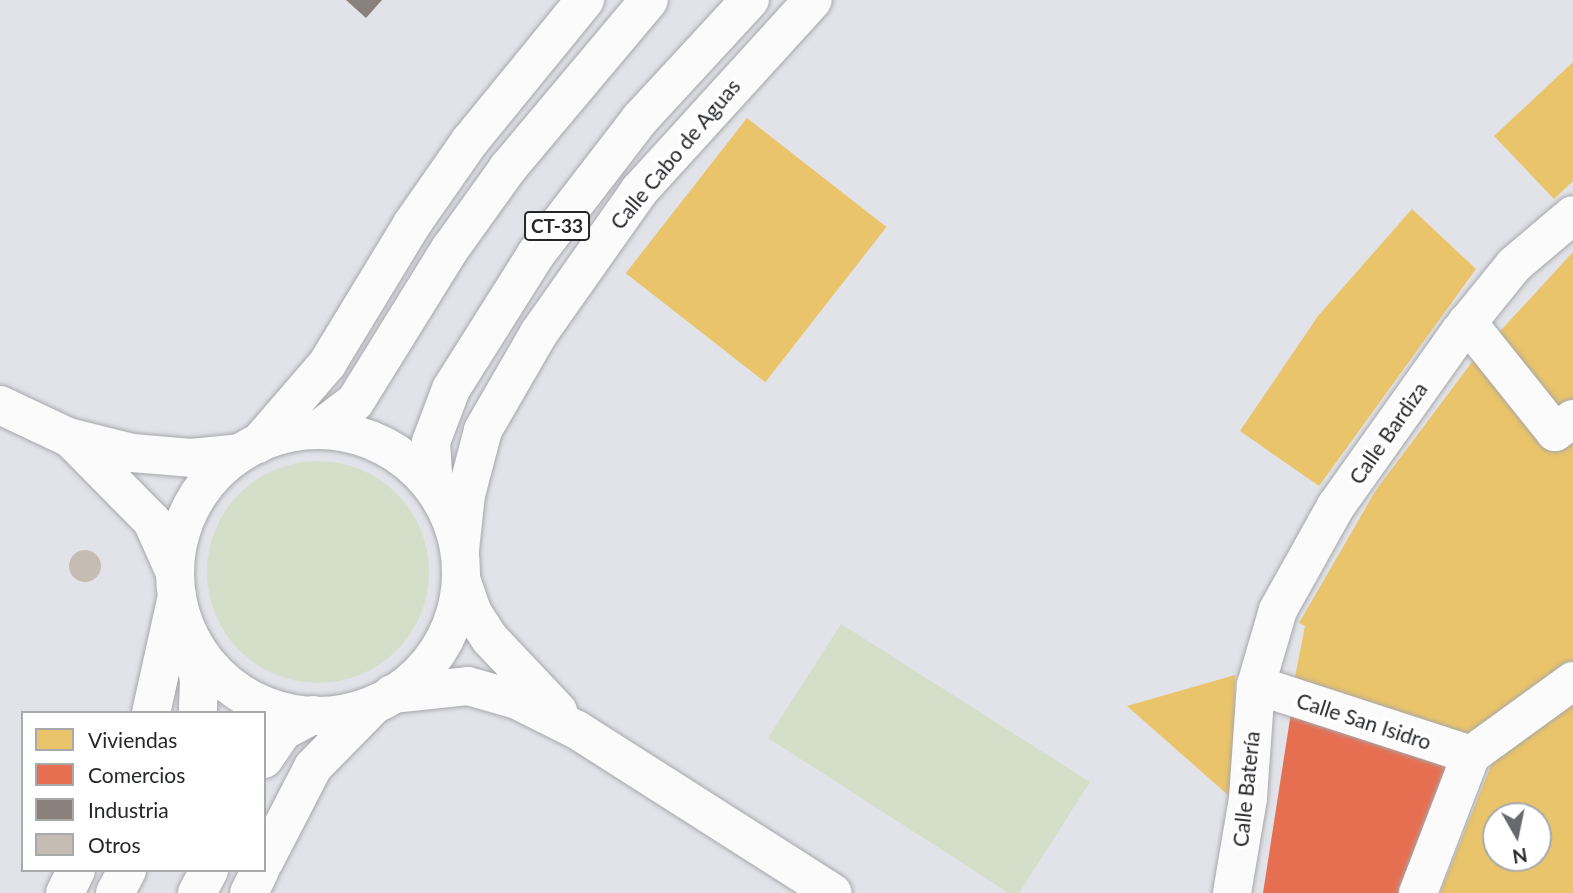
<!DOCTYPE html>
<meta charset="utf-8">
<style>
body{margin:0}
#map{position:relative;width:1573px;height:893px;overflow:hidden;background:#e2e3e8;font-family:Lato,sans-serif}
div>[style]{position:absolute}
.green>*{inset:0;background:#d4dec9}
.round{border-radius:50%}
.homes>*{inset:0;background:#e9c46a;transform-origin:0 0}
.shops>*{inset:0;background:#e76f51}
.industry>*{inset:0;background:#8a817c}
.building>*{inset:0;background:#c5bcb4}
.roads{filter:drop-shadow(0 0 2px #a6a7ab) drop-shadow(0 0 2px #a6a7ab)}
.street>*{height:38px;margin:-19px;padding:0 19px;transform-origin:19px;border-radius:19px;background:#fbfbfc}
.secondary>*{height:38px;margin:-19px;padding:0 19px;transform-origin:19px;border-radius:19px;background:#fbfbfc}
.highway>*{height:38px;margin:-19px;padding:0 19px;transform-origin:19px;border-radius:19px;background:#fbfbfc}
.highway>.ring{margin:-19px;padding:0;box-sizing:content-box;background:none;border:38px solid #fbfbfc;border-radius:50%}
span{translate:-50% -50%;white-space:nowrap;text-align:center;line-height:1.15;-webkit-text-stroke:7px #fff;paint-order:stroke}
.shield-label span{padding:2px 5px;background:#fff;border:2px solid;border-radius:5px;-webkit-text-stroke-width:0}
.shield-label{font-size:19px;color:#26272b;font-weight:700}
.street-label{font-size:21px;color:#26272b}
.legend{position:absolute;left:21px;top:711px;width:245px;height:161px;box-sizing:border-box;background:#fff;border:2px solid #a8a9aa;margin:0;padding:9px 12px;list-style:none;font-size:21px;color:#26272b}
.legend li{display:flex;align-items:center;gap:14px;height:35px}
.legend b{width:35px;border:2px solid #a8a9aa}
.north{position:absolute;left:1482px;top:802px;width:70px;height:70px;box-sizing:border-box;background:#fff;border:2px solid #a8a9aa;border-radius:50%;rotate:171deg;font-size:19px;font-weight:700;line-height:28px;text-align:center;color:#26272b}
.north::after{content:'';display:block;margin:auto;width:24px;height:32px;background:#68696d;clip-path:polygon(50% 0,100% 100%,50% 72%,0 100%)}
</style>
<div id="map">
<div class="green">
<div class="round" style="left:207px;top:461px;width:222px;height:222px"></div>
<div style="clip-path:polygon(841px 624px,1090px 782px,1019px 893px,1009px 893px,768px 738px)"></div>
</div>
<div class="homes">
<div style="clip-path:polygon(1573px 62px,1573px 181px,1554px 199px,1494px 136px)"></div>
<div style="left:747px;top:118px;width:177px;height:197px;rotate:38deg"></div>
<div style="clip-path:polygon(1412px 209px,1476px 269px,1319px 486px,1240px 431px,1318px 316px)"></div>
<div style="clip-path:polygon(1573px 252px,1573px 407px,1556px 420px,1492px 340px)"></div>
<div style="clip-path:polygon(1481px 350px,1573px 429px,1573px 665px,1457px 745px,1293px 687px,1305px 626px,1299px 623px,1376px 490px)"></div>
<div style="clip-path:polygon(1235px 675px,1234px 791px,1228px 795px,1127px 706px)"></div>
<div style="clip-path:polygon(evenodd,1573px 702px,1573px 893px,1440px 893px,1496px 753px,1573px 702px,1496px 816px,1538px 816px,1538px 858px,1496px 858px,1496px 816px)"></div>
</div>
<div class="shops">
<div style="clip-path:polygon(1292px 706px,1456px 758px,1403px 893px,1263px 893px)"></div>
</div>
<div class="industry">
<div style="clip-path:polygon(346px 0,382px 0,366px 18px)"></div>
</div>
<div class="building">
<div class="round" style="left:69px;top:550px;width:32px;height:32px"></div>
</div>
<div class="roads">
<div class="street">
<div style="left:1467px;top:322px;width:141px;rotate:51.3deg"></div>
<div style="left:1555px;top:432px;width:22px;rotate:-36deg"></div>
<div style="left:258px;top:444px;width:106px;rotate:-49.2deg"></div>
<div style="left:327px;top:364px;width:164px;rotate:-58.7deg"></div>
<div style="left:412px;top:224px;width:101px;rotate:-55.1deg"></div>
<div style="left:470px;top:141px;width:182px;rotate:-50.8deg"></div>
<div style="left:460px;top:550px;width:55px;rotate:-83.8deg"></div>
<div style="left:466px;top:495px;width:67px;rotate:-75.3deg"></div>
<div style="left:483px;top:430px;width:112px;rotate:-60deg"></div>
<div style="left:539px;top:333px;width:174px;rotate:-54.8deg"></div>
<div style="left:639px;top:191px;width:258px;rotate:-47.7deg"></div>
<div style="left:1256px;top:685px;width:226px;rotate:18deg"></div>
<div style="left:151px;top:713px;width:120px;rotate:-77.5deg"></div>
<div style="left:264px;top:862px;width:107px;rotate:-62.7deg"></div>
<div style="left:313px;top:767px;width:88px;rotate:-45.5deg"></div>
<div style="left:65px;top:893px;width:25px;rotate:-64deg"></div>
<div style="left:249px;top:893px;width:25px;rotate:-64deg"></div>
<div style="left:1418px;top:893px;width:148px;rotate:-69deg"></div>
<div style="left:1471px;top:755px;width:126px;rotate:-36deg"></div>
</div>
<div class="secondary">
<div style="left:0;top:405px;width:75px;rotate:25.2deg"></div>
<div style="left:68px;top:437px;width:66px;rotate:14deg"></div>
<div style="left:132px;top:453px;width:59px;rotate:4.8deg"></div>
<div style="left:191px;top:458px;width:49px;rotate:-5.8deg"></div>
<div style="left:73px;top:441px;width:112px;rotate:45.4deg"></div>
<div style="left:152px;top:521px;width:57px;rotate:66.1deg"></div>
<div style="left:461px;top:579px;width:36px;rotate:71deg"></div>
<div style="left:473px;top:613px;width:31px;rotate:57deg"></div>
<div style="left:490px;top:639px;width:99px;rotate:46.6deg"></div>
<div style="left:392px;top:694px;width:76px;rotate:-6deg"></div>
<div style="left:468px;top:686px;width:51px;rotate:15.9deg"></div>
<div style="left:517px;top:700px;width:67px;rotate:26.6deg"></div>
<div style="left:577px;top:730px;width:303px;rotate:32.5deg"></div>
<div style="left:1232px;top:893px;width:96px;rotate:-80.4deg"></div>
<div style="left:1248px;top:798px;width:113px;rotate:-86deg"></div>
<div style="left:1256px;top:685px;width:78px;rotate:-73.7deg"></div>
<div style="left:1278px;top:610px;width:119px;rotate:-60.9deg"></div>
<div style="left:1336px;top:506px;width:212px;rotate:-54.6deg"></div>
<div style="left:1459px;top:333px;width:87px;rotate:-51deg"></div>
<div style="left:1514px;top:265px;width:77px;rotate:-40.3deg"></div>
</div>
<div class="highway">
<div style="left:318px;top:430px;width:46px;rotate:-37.1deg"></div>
<div style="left:355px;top:402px;width:180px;rotate:-58.2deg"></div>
<div style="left:450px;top:249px;width:100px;rotate:-54.4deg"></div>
<div style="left:508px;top:168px;width:219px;rotate:-50deg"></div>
<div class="ring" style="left:175px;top:430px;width:248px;height:248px"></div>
<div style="left:434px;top:488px;width:46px;rotate:-93.7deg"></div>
<div style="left:431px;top:442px;width:57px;rotate:-69.3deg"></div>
<div style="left:451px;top:389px;width:160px;rotate:-57.8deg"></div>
<div style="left:536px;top:254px;width:170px;rotate:-52.4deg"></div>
<div style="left:640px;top:119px;width:162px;rotate:-47.3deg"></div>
<div style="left:192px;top:641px;width:40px;rotate:80deg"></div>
<div style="left:199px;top:680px;width:33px;rotate:92deg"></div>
<div style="left:264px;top:759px;width:34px;rotate:-56deg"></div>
<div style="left:283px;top:731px;width:34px;rotate:-28deg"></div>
<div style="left:115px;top:893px;width:26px;rotate:-62deg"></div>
<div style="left:197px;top:893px;width:26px;rotate:-62deg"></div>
</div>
</div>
<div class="shield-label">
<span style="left:557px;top:226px">CT-33</span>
</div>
<div class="street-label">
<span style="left:675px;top:154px;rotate:-50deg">Calle Cabo de Aguas</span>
<span style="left:1388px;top:433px;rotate:-55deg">Calle Bardiza</span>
<span style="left:1364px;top:721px;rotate:18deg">Calle San Isidro</span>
<span style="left:1246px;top:789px;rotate:-84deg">Calle Batería</span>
</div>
<ul class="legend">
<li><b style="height:19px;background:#e9c46a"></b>Viviendas</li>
<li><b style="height:19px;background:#e76f51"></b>Comercios</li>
<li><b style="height:19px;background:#8a817c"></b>Industria</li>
<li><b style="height:19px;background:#c5bcb4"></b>Otros</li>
</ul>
<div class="north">N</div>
</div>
